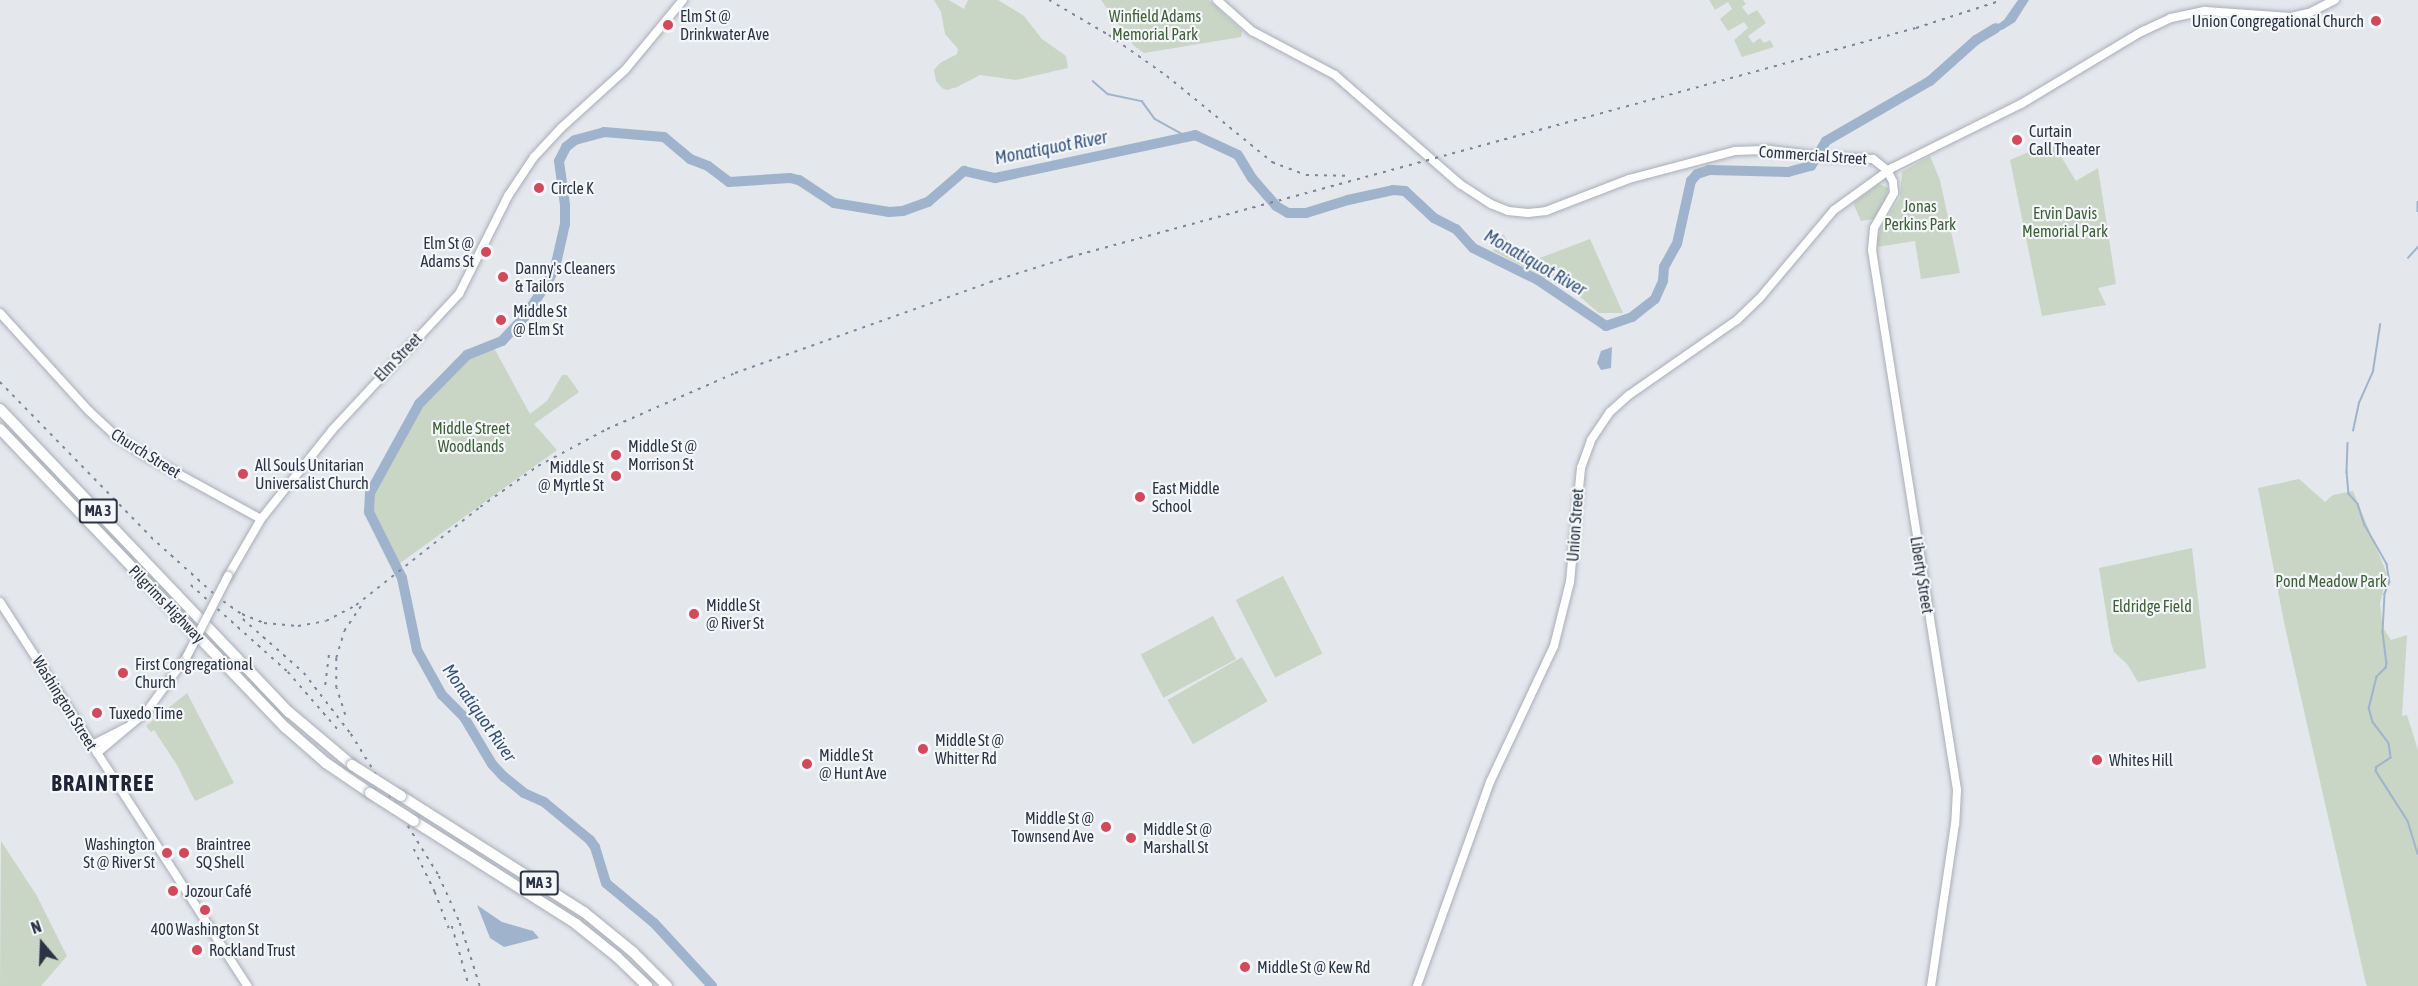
<!DOCTYPE html>
<meta charset="utf-8">
<style>
body{margin:0}
#map{position:relative;width:2418px;height:986px;overflow:hidden;background:#e4e7ec;font-family:"Asap Condensed",sans-serif}
div>[style]{position:absolute}
.green>*{inset:0;background:#c9d6c5;transform-origin:0 0}
.water>*{inset:0;background:#9fb4cc}
.stream>*{height:1.5px;margin:-0.75px;padding:0 0.75px;transform-origin:0.75px;border-radius:0.75px;background:#9fb4cc}
.river>*{height:10px;margin:-5px;padding:0 5px;transform-origin:5px;border-radius:5px;background:#9fb4cc}
.roads{filter:drop-shadow(0 0 2px #a9aeb7) drop-shadow(0 0 2px #a9aeb7)}
.secondary>*{height:8px;margin:-4px;padding:0 4px;transform-origin:4px;border-radius:4px;background:#fff}
.motorway>*{height:10px;margin:-5px;padding:0 5px;transform-origin:5px;border-radius:5px;background:#fff}
.rail>*{height:1.5px;margin-top:-0.75px;transform-origin:0;background:repeating-linear-gradient(90deg,#7d8696 0 3px,transparent 0 9px)}
.bridges{filter:drop-shadow(0 0 2px #a9aeb7) drop-shadow(0 0 2px #a9aeb7)}
.secondary-bridge>*{height:8px;margin:-4px;padding:0 4px;transform-origin:4px;border-radius:4px;background:#fff}
.motorway-bridge>*{height:10px;margin:-5px;padding:0 5px;transform-origin:5px;border-radius:5px;background:#fff}
.dots>*{width:16px;height:16px;translate:-50% -50%;box-sizing:border-box;border:3px solid #f4f6f9;border-radius:50%}
span{translate:-50% -50%;white-space:nowrap;text-align:center;line-height:1.15;-webkit-text-stroke:4.5px #f4f6f9;paint-order:stroke}
.shield-label span{padding:2px 4px;background:#f4f6f9;border:2px solid;border-radius:4px;-webkit-text-stroke-width:0}
.shield-label{font-size:15px;color:#2b3445;font-weight:700}
.poi-label{font-size:16px;color:#2b3445}
.left{translate:0 -50%;text-align:left}
.right{translate:-100% -50%;text-align:right}
.park-label{font-size:16px;color:#3f6138}
.street-label{font-size:16px;color:#2b3445}
.water-label{font-size:18px;color:#34527a;font-style:italic}
.district-label{font-size:22px;color:#1d2536;font-weight:700;letter-spacing:1.5px}
.north{position:absolute;left:12px;top:914px;width:60px;height:60px;-webkit-text-stroke:4px #f4f6f9;paint-order:stroke;rotate:341deg;font-size:16px;font-weight:700;line-height:24px;text-align:center;color:#2b3445}
.north::after{content:'';display:block;margin:auto;width:21px;height:27px;background:#2b3445;clip-path:polygon(50% 0,100% 100%,50% 72%,0 100%)}
</style>
<div id="map">
<div class="green">
<div style="clip-path:polygon(934px 0,949px 0,964px 9px,968px 0,998px 0,1024px 16px,1042px 39px,1066px 56px,1068px 68px,1016px 80px,980px 75px,957px 87px,947px 90px,942px 88px,936px 81px,934px 70px,940px 63px,957px 54px,958px 49px,945px 34px,941px 12px)"></div>
<div style="clip-path:polygon(1101px 0,1209px 0,1242px 31px,1241px 37px,1144px 53px,1134px 46px)"></div>
<div style="clip-path:polygon(1709px 0,1743px 0,1746px 4px,1742px 7px,1748px 15px,1757px 10px,1766px 23px,1748px 36px,1753px 43px,1760px 38px,1764px 43px,1770px 40px,1774px 47px,1742px 57px,1734px 40px,1748px 28px,1744px 22px,1728px 31px,1720px 19px,1732px 9px,1728px 2px,1715px 10px)"></div>
<div style="clip-path:polygon(2052px 142px,2076px 181px,2098px 168px,2116px 284px,2098px 288px,2106px 305px,2042px 316px,2010px 160px)"></div>
<div style="clip-path:polygon(1930px 156px,1940px 180px,1960px 273px,1921px 279px,1915px 241px,1877px 247px,1877px 241px,1881px 227px,1900px 198px,1902px 172px)"></div>
<div style="clip-path:polygon(1879px 184px,1888px 188px,1886px 200px,1874px 219px,1861px 221px,1853px 203px)"></div>
<div style="clip-path:polygon(1503px 234px,1514px 250px,1532px 261px,1590px 239px,1623px 313px,1599px 313px,1578px 295px,1493px 251px)"></div>
<div style="clip-path:polygon(494px 348px,530px 414px,547px 401px,562px 375px,567px 375px,579px 392px,534px 424px,557px 450px,396px 566px,373px 525px,369px 512px,369px 497px,419px 404px,467px 355px)"></div>
<div style="clip-path:polygon(2299px 479px,2325px 502px,2333px 495px,2353px 491px,2387px 574px,2380px 604px,2383px 628px,2391px 640px,2407px 635px,2402px 716px,2407px 715px,2418px 750px,2418px 986px,2367px 986px,2366px 984px,2285px 627px,2258px 488px)"></div>
<div style="clip-path:polygon(2192px 548px,2206px 668px,2138px 682px,2127px 664px,2114px 652px,2111px 643px,2099px 568px)"></div>
<div style="left:1283px;top:576px;width:87px;height:53px;rotate:63deg"></div>
<div style="left:1213px;top:616px;width:49px;height:82px;rotate:62deg"></div>
<div style="left:1242px;top:657px;width:51px;height:86px;rotate:60deg"></div>
<div style="clip-path:polygon(187px 693px,234px 783px,195px 801px,177px 765px,154px 730px,151px 732px,146px 726px)"></div>
<div style="clip-path:polygon(1px 841px,37px 896px,67px 956px,41px 986px,0 986px)"></div>
</div>
<div class="water">
<div style="clip-path:polygon(2018px 0,2029px 0,2015px 22px,2002px 30px,1984px 34px,2004px 20px)"></div>
<div style="clip-path:polygon(1612px 347px,1611px 368px,1601px 370px,1597px 363px,1601px 351px)"></div>
<div style="clip-path:polygon(477px 905px,502px 922px,533px 931px,539px 938px,504px 947px,490px 938px)"></div>
</div>
<div class="stream">
<div style="left:1093px;top:81px;width:20px;rotate:41deg"></div>
<div style="left:1108px;top:94px;width:35px;rotate:12deg"></div>
<div style="left:1142px;top:101px;width:22px;rotate:54deg"></div>
<div style="left:1155px;top:119px;width:33px;rotate:29deg"></div>
<div style="left:2418px;top:202px;width:9px;rotate:90deg"></div>
<div style="left:2408px;top:258px;width:15px;rotate:-48deg"></div>
<div style="left:2353px;top:431px;width:29px;rotate:-78deg"></div>
<div style="left:2359px;top:403px;width:35px;rotate:-66deg"></div>
<div style="left:2373px;top:371px;width:47px;rotate:-81.3deg"></div>
<div style="left:2348px;top:443px;width:29px;rotate:92deg"></div>
<div style="left:2347px;top:472px;width:22px;rotate:85deg"></div>
<div style="left:2349px;top:494px;width:13px;rotate:48deg"></div>
<div style="left:2358px;top:504px;width:22px;rotate:72deg"></div>
<div style="left:2365px;top:525px;width:45px;rotate:60.6deg"></div>
<div style="left:2387px;top:564px;width:18px;rotate:81deg"></div>
<div style="left:2390px;top:582px;width:13px;rotate:113deg"></div>
<div style="left:2385px;top:594px;width:38px;rotate:93deg"></div>
<div style="left:2383px;top:632px;width:31px;rotate:83deg"></div>
<div style="left:2387px;top:663px;width:5px;rotate:101deg"></div>
<div style="left:2386px;top:668px;width:13px;rotate:135deg"></div>
<div style="left:2377px;top:677px;width:32px;rotate:104deg"></div>
<div style="left:2369px;top:708px;width:15px;rotate:74deg"></div>
<div style="left:2373px;top:722px;width:26px;rotate:53deg"></div>
<div style="left:2389px;top:743px;width:15px;rotate:82deg"></div>
<div style="left:2391px;top:758px;width:17px;rotate:147deg"></div>
<div style="left:2377px;top:767px;width:4px;rotate:104deg"></div>
<div style="left:2376px;top:771px;width:59px;rotate:57.4deg"></div>
<div style="left:2408px;top:821px;width:34px;rotate:73deg"></div>
</div>
<div class="river">
<div style="left:712px;top:986px;width:86px;rotate:-132.6deg"></div>
<div style="left:654px;top:923px;width:62px;rotate:-140.2deg"></div>
<div style="left:606px;top:883px;width:38px;rotate:-107deg"></div>
<div style="left:595px;top:847px;width:9px;rotate:-126deg"></div>
<div style="left:590px;top:840px;width:60px;rotate:-140.4deg"></div>
<div style="left:544px;top:802px;width:22px;rotate:-156deg"></div>
<div style="left:524px;top:793px;width:26px;rotate:-141deg"></div>
<div style="left:504px;top:777px;width:18px;rotate:-133deg"></div>
<div style="left:492px;top:764px;width:55px;rotate:-120.8deg"></div>
<div style="left:464px;top:717px;width:31px;rotate:-135deg"></div>
<div style="left:442px;top:695px;width:51px;rotate:-119.1deg"></div>
<div style="left:417px;top:650px;width:74px;rotate:-101.8deg"></div>
<div style="left:402px;top:578px;width:74px;rotate:-116.6deg"></div>
<div style="left:369px;top:512px;width:19px;rotate:-87deg"></div>
<div style="left:370px;top:493px;width:102px;rotate:-61.2deg"></div>
<div style="left:419px;top:404px;width:69px;rotate:-45.6deg"></div>
<div style="left:467px;top:355px;width:38px;rotate:-22deg"></div>
<div style="left:502px;top:341px;width:34px;rotate:-47deg"></div>
<div style="left:525px;top:316px;width:37px;rotate:-56deg"></div>
<div style="left:546px;top:285px;width:19px;rotate:-62deg"></div>
<div style="left:555px;top:268px;width:45px;rotate:-77.2deg"></div>
<div style="left:565px;top:224px;width:19px;rotate:-90deg"></div>
<div style="left:565px;top:205px;width:44px;rotate:-97.8deg"></div>
<div style="left:559px;top:161px;width:16px;rotate:-63deg"></div>
<div style="left:566px;top:147px;width:11px;rotate:-38deg"></div>
<div style="left:575px;top:140px;width:30px;rotate:-15deg"></div>
<div style="left:604px;top:132px;width:60px;rotate:4.8deg"></div>
<div style="left:664px;top:137px;width:34px;rotate:40deg"></div>
<div style="left:690px;top:159px;width:19px;rotate:21deg"></div>
<div style="left:708px;top:166px;width:26px;rotate:37deg"></div>
<div style="left:729px;top:182px;width:61px;rotate:-3.8deg"></div>
<div style="left:790px;top:178px;width:9px;rotate:13deg"></div>
<div style="left:799px;top:180px;width:42px;rotate:33.3deg"></div>
<div style="left:834px;top:203px;width:56px;rotate:9.3deg"></div>
<div style="left:889px;top:212px;width:14px;rotate:-4deg"></div>
<div style="left:903px;top:211px;width:27px;rotate:-20deg"></div>
<div style="left:928px;top:202px;width:48px;rotate:-40.7deg"></div>
<div style="left:964px;top:171px;width:32px;rotate:13deg"></div>
<div style="left:995px;top:178px;width:205px;rotate:-12.1deg"></div>
<div style="left:1195px;top:135px;width:47px;rotate:24.9deg"></div>
<div style="left:1238px;top:155px;width:27px;rotate:59deg"></div>
<div style="left:1252px;top:178px;width:37px;rotate:49deg"></div>
<div style="left:1276px;top:206px;width:14px;rotate:30deg"></div>
<div style="left:1288px;top:213px;width:18px"></div>
<div style="left:1306px;top:213px;width:44px;rotate:-17.2deg"></div>
<div style="left:1348px;top:200px;width:46px;rotate:-12.5deg"></div>
<div style="left:1393px;top:190px;width:12px;rotate:5deg"></div>
<div style="left:1405px;top:191px;width:40px;rotate:43deg"></div>
<div style="left:1434px;top:218px;width:25px;rotate:27deg"></div>
<div style="left:1456px;top:229px;width:25px;rotate:48deg"></div>
<div style="left:1473px;top:248px;width:72px;rotate:26.2deg"></div>
<div style="left:1538px;top:280px;width:82px;rotate:34.1deg"></div>
<div style="left:1606px;top:326px;width:28px;rotate:-19deg"></div>
<div style="left:1632px;top:317px;width:29px;rotate:-38deg"></div>
<div style="left:1655px;top:299px;width:20px;rotate:-66deg"></div>
<div style="left:1663px;top:281px;width:14px;rotate:-86deg"></div>
<div style="left:1664px;top:267px;width:26px;rotate:-61deg"></div>
<div style="left:1677px;top:244px;width:65px;rotate:-77.5deg"></div>
<div style="left:1691px;top:181px;width:9px;rotate:-49deg"></div>
<div style="left:1697px;top:174px;width:13px;rotate:-18deg"></div>
<div style="left:1709px;top:170px;width:79px;rotate:1.5deg"></div>
<div style="left:1788px;top:172px;width:24px;rotate:-15deg"></div>
<div style="left:1811px;top:166px;width:29px;rotate:-59deg"></div>
<div style="left:1826px;top:141px;width:120px;rotate:-30deg"></div>
<div style="left:1930px;top:81px;width:62px;rotate:-41.7deg"></div>
<div style="left:1976px;top:40px;width:23px;rotate:-31deg"></div>
</div>
<div class="roads">
<div class="secondary">
<div style="left:1217px;top:0;width:47px;rotate:41.5deg"></div>
<div style="left:1252px;top:31px;width:94px;rotate:27.9deg"></div>
<div style="left:1335px;top:75px;width:166px;rotate:41.1deg"></div>
<div style="left:1460px;top:184px;width:37px;rotate:33deg"></div>
<div style="left:1491px;top:204px;width:18px;rotate:22deg"></div>
<div style="left:1508px;top:211px;width:20px;rotate:6deg"></div>
<div style="left:1528px;top:213px;width:18px;rotate:-6deg"></div>
<div style="left:1546px;top:211px;width:89px;rotate:-21.1deg"></div>
<div style="left:1629px;top:179px;width:110px;rotate:-14.8deg"></div>
<div style="left:1735px;top:151px;width:35px;rotate:-2deg"></div>
<div style="left:1770px;top:150px;width:58px;rotate:6.9deg"></div>
<div style="left:1828px;top:157px;width:45px;rotate:2.5deg"></div>
<div style="left:1873px;top:159px;width:18px;rotate:38deg"></div>
<div style="left:1887px;top:170px;width:13px;rotate:63deg"></div>
<div style="left:1893px;top:182px;width:11px;rotate:85deg"></div>
<div style="left:1894px;top:193px;width:40px;rotate:119.7deg"></div>
<div style="left:1874px;top:228px;width:22px;rotate:95deg"></div>
<div style="left:1872px;top:250px;width:547px;rotate:81.05deg"></div>
<div style="left:1957px;top:790px;width:34px;rotate:93deg"></div>
<div style="left:1955px;top:824px;width:164px;rotate:98.4deg"></div>
<div style="left:0;top:313px;width:132px;rotate:47.8deg"></div>
<div style="left:89px;top:411px;width:37px;rotate:43deg"></div>
<div style="left:116px;top:436px;width:36px;rotate:34deg"></div>
<div style="left:146px;top:456px;width:131px;rotate:28.7deg"></div>
<div style="left:228px;top:576px;width:66px;rotate:-59.9deg"></div>
<div style="left:261px;top:519px;width:115px;rotate:-51.3deg"></div>
<div style="left:333px;top:429px;width:185px;rotate:-47deg"></div>
<div style="left:459px;top:294px;width:110px;rotate:-63.4deg"></div>
<div style="left:508px;top:196px;width:47px;rotate:-56.3deg"></div>
<div style="left:534px;top:157px;width:40px;rotate:-47deg"></div>
<div style="left:561px;top:128px;width:86px;rotate:-42.2deg"></div>
<div style="left:625px;top:70px;width:91px;rotate:-50.4deg"></div>
<div style="left:0;top:602px;width:457px;rotate:57.2deg"></div>
<div style="left:92px;top:745px;width:38px;rotate:-27deg"></div>
<div style="left:97px;top:753px;width:65px;rotate:-40deg"></div>
<div style="left:147px;top:711px;width:68px;rotate:-54deg"></div>
<div style="left:1417px;top:986px;width:217px;rotate:-70.3deg"></div>
<div style="left:1490px;top:782px;width:150px;rotate:-64.8deg"></div>
<div style="left:1554px;top:646px;width:66px;rotate:-76deg"></div>
<div style="left:1570px;top:582px;width:115px;rotate:-84.5deg"></div>
<div style="left:1581px;top:468px;width:30px;rotate:-70deg"></div>
<div style="left:1591px;top:440px;width:34px;rotate:-56deg"></div>
<div style="left:1610px;top:412px;width:25px;rotate:-42deg"></div>
<div style="left:1629px;top:395px;width:131px;rotate:-34.8deg"></div>
<div style="left:1737px;top:320px;width:30px;rotate:-44deg"></div>
<div style="left:1759px;top:299px;width:116px;rotate:-49.9deg"></div>
<div style="left:1834px;top:210px;width:72px;rotate:-35.9deg"></div>
<div style="left:1892px;top:168px;width:144px;rotate:-26.4deg"></div>
<div style="left:2021px;top:104px;width:140px;rotate:-31deg"></div>
<div style="left:2141px;top:32px;width:33px;rotate:-25deg"></div>
<div style="left:2171px;top:18px;width:35px;rotate:-12deg"></div>
<div style="left:2205px;top:11px;width:86px;rotate:4deg"></div>
<div style="left:2291px;top:17px;width:18px;rotate:-13deg"></div>
<div style="left:2309px;top:13px;width:29px;rotate:-27deg"></div>
</div>
<div class="motorway">
<div style="left:0;top:409px;width:419px;rotate:46.4deg"></div>
<div style="left:289px;top:712px;width:82px;rotate:40.1deg"></div>
<div style="left:0;top:429px;width:414px;rotate:46.3deg"></div>
<div style="left:286px;top:728px;width:53px;rotate:41.2deg"></div>
<div style="left:326px;top:763px;width:53px;rotate:34.3deg"></div>
<div style="left:401px;top:796px;width:217px;rotate:32.4deg"></div>
<div style="left:584px;top:912px;width:63px;rotate:39.2deg"></div>
<div style="left:633px;top:952px;width:48px;rotate:45deg"></div>
<div style="left:414px;top:821px;width:192px;rotate:32.4deg"></div>
<div style="left:576px;top:924px;width:53px;rotate:38.8deg"></div>
<div style="left:617px;top:957px;width:42px;rotate:44deg"></div>
</div>
</div>
<div class="rail">
<div style="left:1049px;top:0;width:69px;rotate:30.3deg"></div>
<div style="left:1109px;top:35px;width:71px;rotate:35.3deg"></div>
<div style="left:1167px;top:76px;width:136px;rotate:39.3deg"></div>
<div style="left:1272px;top:162px;width:36px;rotate:21deg"></div>
<div style="left:1306px;top:175px;width:39px;rotate:1deg"></div>
<div style="left:0;top:382px;width:216px;rotate:45.7deg"></div>
<div style="left:151px;top:537px;width:96px;rotate:42deg"></div>
<div style="left:191px;top:585px;width:130px;rotate:41.9deg"></div>
<div style="left:288px;top:672px;width:79px;rotate:49.1deg"></div>
<div style="left:216px;top:596px;width:32px;rotate:35deg"></div>
<div style="left:242px;top:614px;width:24px;rotate:22deg"></div>
<div style="left:264px;top:623px;width:34px;rotate:5deg"></div>
<div style="left:298px;top:626px;width:28px;rotate:-10deg"></div>
<div style="left:326px;top:621px;width:34px;rotate:-28deg"></div>
<div style="left:356px;top:605px;width:158px;rotate:-38.3deg"></div>
<div style="left:480px;top:507px;width:71px;rotate:-35.3deg"></div>
<div style="left:538px;top:466px;width:78px;rotate:-28.2deg"></div>
<div style="left:607px;top:429px;width:140px;rotate:-23.6deg"></div>
<div style="left:735px;top:373px;width:271px;rotate:-19.6deg"></div>
<div style="left:990px;top:282px;width:84px;rotate:-17.4deg"></div>
<div style="left:1070px;top:257px;width:876px;rotate:-15.15deg"></div>
<div style="left:1916px;top:28px;width:90px;rotate:-18deg"></div>
<div style="left:243px;top:619px;width:81px;rotate:41.5deg"></div>
<div style="left:304px;top:673px;width:77px;rotate:52.4deg"></div>
<div style="left:351px;top:734px;width:167px;rotate:58.2deg"></div>
<div style="left:439px;top:876px;width:51px;rotate:65.9deg"></div>
<div style="left:460px;top:923px;width:66px;rotate:72.4deg"></div>
<div style="left:325px;top:685px;width:33px;rotate:-83deg"></div>
<div style="left:345px;top:715px;width:28px;rotate:-108deg"></div>
<div style="left:336px;top:688px;width:30px;rotate:-90deg"></div>
<div style="left:336px;top:658px;width:28px;rotate:-73deg"></div>
<div style="left:344px;top:631px;width:30px;rotate:-56deg"></div>
<div style="left:414px;top:849px;width:48px;rotate:64deg"></div>
<div style="left:435px;top:892px;width:45px;rotate:69.1deg"></div>
<div style="left:452px;top:926px;width:62px;rotate:74.2deg"></div>
</div>
<div class="bridges">
<div class="secondary-bridge">
<div style="left:187px;top:656px;width:90px;rotate:-62.9deg"></div>
</div>
<div class="motorway-bridge">
<div style="left:352px;top:765px;width:58px;rotate:32.3deg"></div>
<div style="left:370px;top:793px;width:52px;rotate:32.5deg"></div>
</div>
</div>
<div class="dots">
<div style="left:2376px;top:21px;background:#d1495b"></div>
<div style="left:668px;top:25px;background:#d1495b"></div>
<div style="left:2017px;top:140px;background:#d1495b"></div>
<div style="left:539px;top:188px;background:#d1495b"></div>
<div style="left:486px;top:252px;background:#d1495b"></div>
<div style="left:503px;top:277px;background:#d1495b"></div>
<div style="left:501px;top:320px;background:#d1495b"></div>
<div style="left:616px;top:455px;background:#d1495b"></div>
<div style="left:243px;top:474px;background:#d1495b"></div>
<div style="left:616px;top:476px;background:#d1495b"></div>
<div style="left:1140px;top:497px;background:#d1495b"></div>
<div style="left:694px;top:614px;background:#d1495b"></div>
<div style="left:123px;top:673px;background:#d1495b"></div>
<div style="left:97px;top:713px;background:#d1495b"></div>
<div style="left:923px;top:749px;background:#d1495b"></div>
<div style="left:2097px;top:760px;background:#d1495b"></div>
<div style="left:807px;top:764px;background:#d1495b"></div>
<div style="left:1106px;top:827px;background:#d1495b"></div>
<div style="left:1131px;top:838px;background:#d1495b"></div>
<div style="left:167px;top:853px;background:#d1495b"></div>
<div style="left:184px;top:853px;background:#d1495b"></div>
<div style="left:173px;top:891px;background:#d1495b"></div>
<div style="left:205px;top:910px;background:#d1495b"></div>
<div style="left:197px;top:950px;background:#d1495b"></div>
<div style="left:1245px;top:967px;background:#d1495b"></div>
</div>
<div class="shield-label">
<span style="left:98px;top:511px">MA 3</span>
<span style="left:539px;top:883px">MA 3</span>
</div>
<div class="poi-label">
<span class="left" style="left:680px;top:25px">Elm St @<br>Drinkwater Ave</span>
<span class="right" style="left:2364px;top:21px">Union Congregational Church</span>
<span class="left" style="left:2029px;top:140px">Curtain<br>Call Theater</span>
<span class="left" style="left:551px;top:188px">Circle K</span>
<span class="right" style="left:474px;top:252px">Elm St @<br>Adams St</span>
<span class="left" style="left:515px;top:277px">Danny's Cleaners<br>&amp; Tailors</span>
<span class="left" style="left:513px;top:320px">Middle St<br>@ Elm St</span>
<span class="left" style="left:628px;top:455px">Middle St @<br>Morrison St</span>
<span class="left" style="left:255px;top:474px">All Souls Unitarian<br>Universalist Church</span>
<span class="right" style="left:604px;top:476px">Middle St<br>@ Myrtle St</span>
<span class="left" style="left:1152px;top:497px">East Middle<br>School</span>
<span class="left" style="left:706px;top:614px">Middle St<br>@ River St</span>
<span class="left" style="left:135px;top:673px">First Congregational<br>Church</span>
<span class="left" style="left:109px;top:713px">Tuxedo Time</span>
<span class="left" style="left:935px;top:749px">Middle St @<br>Whitter Rd</span>
<span class="left" style="left:819px;top:764px">Middle St<br>@ Hunt Ave</span>
<span class="left" style="left:2109px;top:760px">Whites Hill</span>
<span class="right" style="left:1094px;top:827px">Middle St @<br>Townsend Ave</span>
<span class="left" style="left:1143px;top:838px">Middle St @<br>Marshall St</span>
<span class="right" style="left:155px;top:853px">Washington<br>St @ River St</span>
<span class="left" style="left:196px;top:853px">Braintree<br>SQ Shell</span>
<span class="left" style="left:185px;top:891px">Jozour Café</span>
<span style="left:205px;top:929px">400 Washington St</span>
<span class="left" style="left:209px;top:950px">Rockland Trust</span>
<span class="left" style="left:1257px;top:967px">Middle St @ Kew Rd</span>
</div>
<div class="park-label">
<span style="left:1155px;top:25px">Winfield Adams<br>Memorial Park</span>
<span style="left:1920px;top:215px">Jonas<br>Perkins Park</span>
<span style="left:2065px;top:222px">Ervin Davis<br>Memorial Park</span>
<span style="left:471px;top:437px">Middle Street<br>Woodlands</span>
<span style="left:2331px;top:581px">Pond Meadow Park</span>
<span style="left:2152px;top:606px">Eldridge Field</span>
</div>
<div class="street-label">
<span style="left:1813px;top:155px;rotate:4deg">Commercial Street</span>
<span style="left:398px;top:357px;rotate:-46deg">Elm Street</span>
<span style="left:146px;top:453px;rotate:32deg">Church Street</span>
<span style="left:1575px;top:525px;rotate:-86deg">Union Street</span>
<span style="left:1922px;top:575px;rotate:81deg">Liberty Street</span>
<span style="left:167px;top:604px;rotate:46deg">Pilgrims Highway</span>
<span style="left:65px;top:703px;rotate:58deg">Washington Street</span>
</div>
<div class="water-label">
<span style="left:1051px;top:148px;rotate:-11deg">Monatiquot River</span>
<span style="left:1535px;top:263px;rotate:30deg">Monatiquot River</span>
<span style="left:479px;top:713px;rotate:55deg">Monatiquot River</span>
</div>
<div class="district-label">
<span style="left:103px;top:784px">BRAINTREE</span>
</div>
<div class="north">N</div>
</div>
